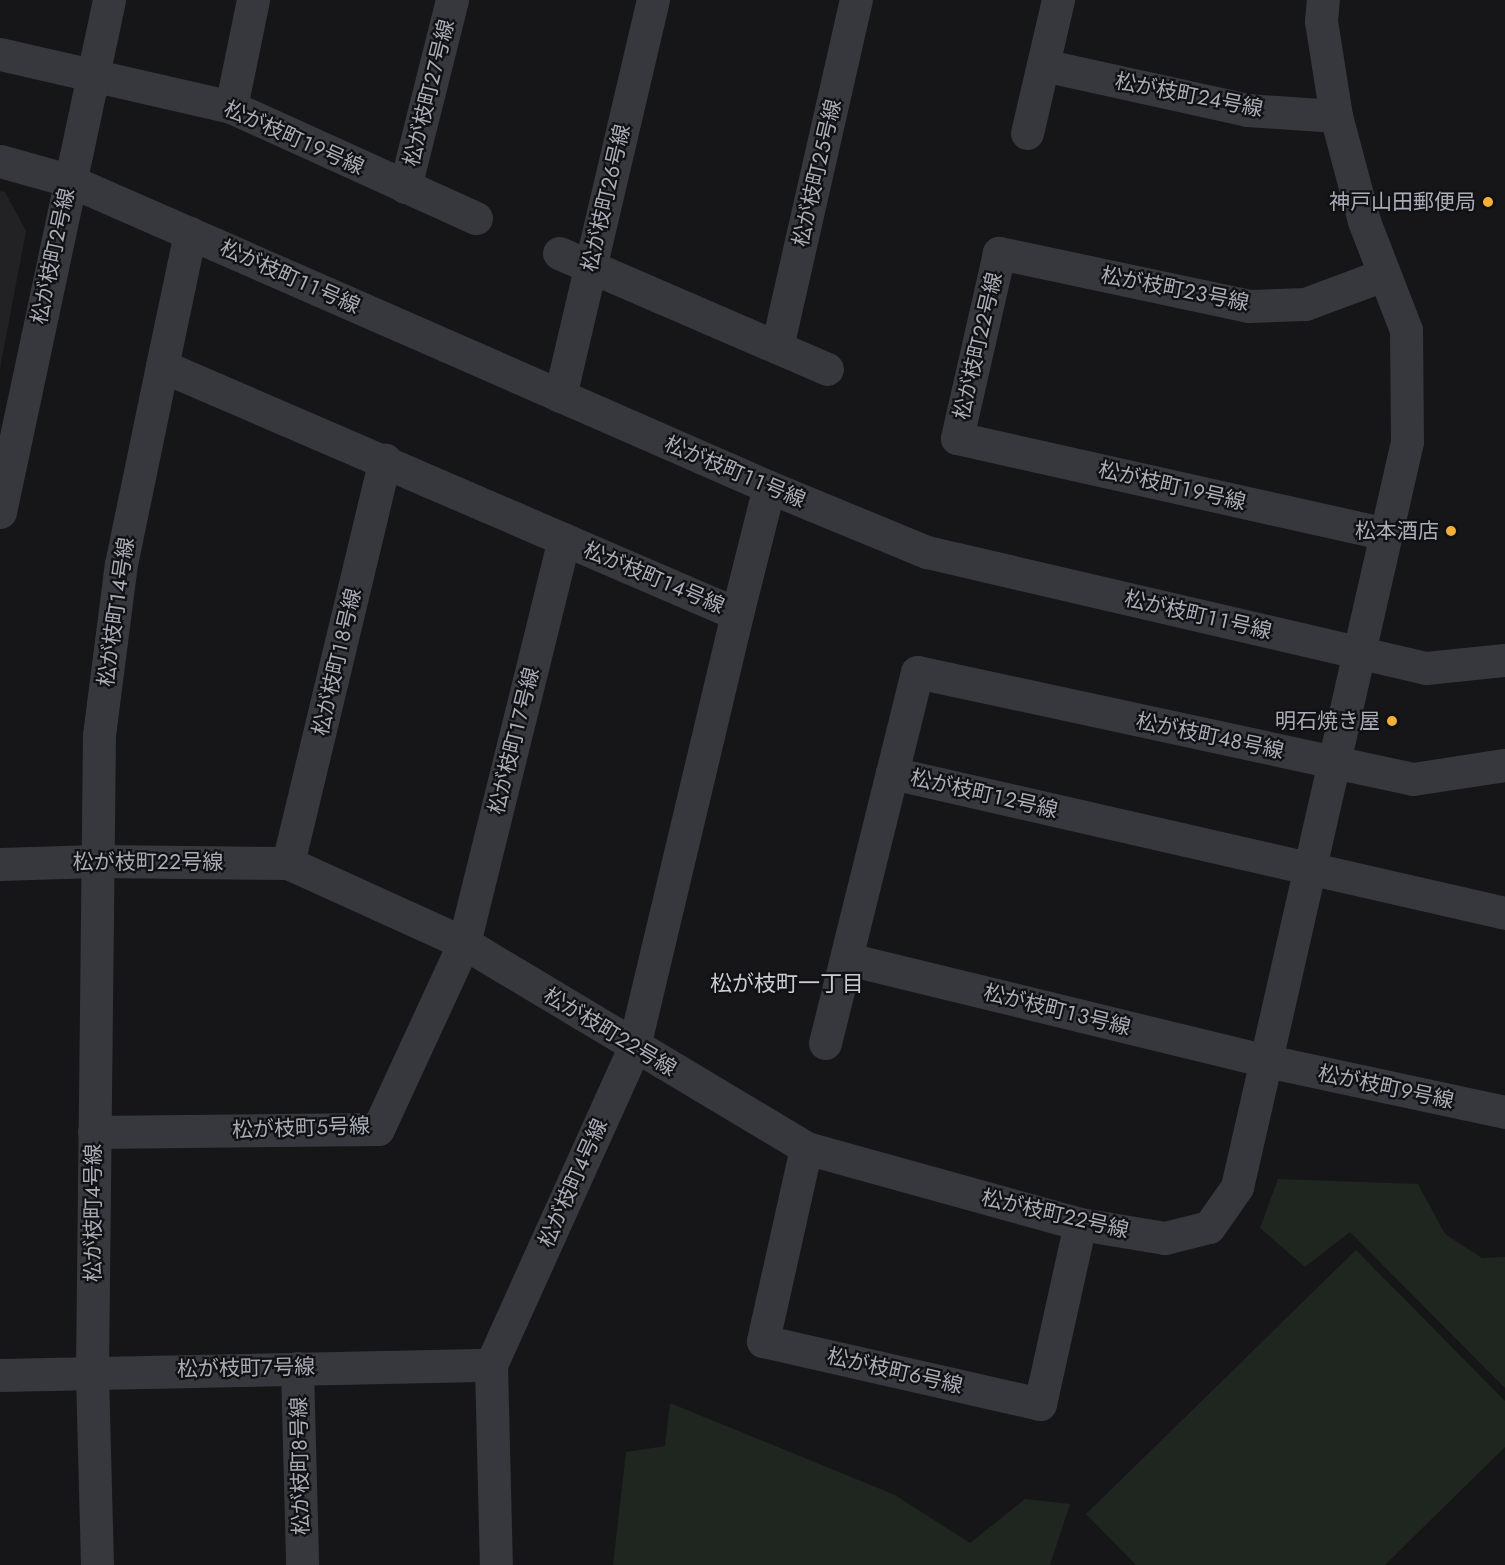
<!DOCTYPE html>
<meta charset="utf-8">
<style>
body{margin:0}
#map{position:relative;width:1505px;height:1565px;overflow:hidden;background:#161618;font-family:Jost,"Noto Sans JP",sans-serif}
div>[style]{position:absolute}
.built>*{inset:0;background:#222225}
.green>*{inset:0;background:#1e261f}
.minor>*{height:33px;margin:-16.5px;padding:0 16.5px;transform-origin:16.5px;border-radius:16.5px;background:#37383d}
.dots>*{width:16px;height:16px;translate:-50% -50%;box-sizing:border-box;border:3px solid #111113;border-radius:50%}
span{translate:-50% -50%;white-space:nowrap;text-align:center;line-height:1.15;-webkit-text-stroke:4.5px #111113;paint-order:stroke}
.street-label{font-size:21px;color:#a8adb8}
.poi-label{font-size:21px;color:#a8adb8}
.right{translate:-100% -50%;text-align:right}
.neighbourhood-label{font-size:22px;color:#c9ccd4}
</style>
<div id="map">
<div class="built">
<div style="clip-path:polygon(0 191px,5px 192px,26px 231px,0 369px)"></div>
</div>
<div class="green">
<div style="clip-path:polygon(1278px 1179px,1418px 1184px,1445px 1234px,1482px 1258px,1505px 1257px,1505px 1388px,1350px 1232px,1305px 1267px,1260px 1228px)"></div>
<div style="clip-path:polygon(1356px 1250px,1505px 1401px,1505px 1447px,1385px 1565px,1136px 1565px,1086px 1514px)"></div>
<div style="clip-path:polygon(670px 1403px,895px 1495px,970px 1543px,1025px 1499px,1070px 1504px,1050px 1565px,613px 1565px,626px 1452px,665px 1446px)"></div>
</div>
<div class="minor">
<div style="left:0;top:54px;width:237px;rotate:12.9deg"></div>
<div style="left:231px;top:107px;width:269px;rotate:24.4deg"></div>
<div style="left:1043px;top:65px;width:209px;rotate:12.4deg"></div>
<div style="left:1247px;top:110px;width:89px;rotate:3.9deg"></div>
<div style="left:231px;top:107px;width:109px;rotate:-78.4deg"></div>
<div style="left:1027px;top:133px;width:137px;rotate:-76.9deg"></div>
<div style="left:0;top:161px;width:71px;rotate:15.6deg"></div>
<div style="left:68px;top:180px;width:765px;rotate:23.65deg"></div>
<div style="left:769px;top:487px;width:171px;rotate:22.4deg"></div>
<div style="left:927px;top:552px;width:512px;rotate:13.09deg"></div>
<div style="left:1426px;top:668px;width:79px;rotate:-5.8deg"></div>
<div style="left:405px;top:187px;width:193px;rotate:-75.9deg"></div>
<div style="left:559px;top:253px;width:292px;rotate:23.4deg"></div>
<div style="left:1383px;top:275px;width:83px;rotate:159.6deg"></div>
<div style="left:1305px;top:304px;width:56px;rotate:178deg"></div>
<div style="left:1249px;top:306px;width:256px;rotate:-168deg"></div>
<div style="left:999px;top:253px;width:190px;rotate:102.8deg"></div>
<div style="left:957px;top:438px;width:440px;rotate:12.6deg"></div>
<div style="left:777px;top:347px;width:356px;rotate:-77.2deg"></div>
<div style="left:162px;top:366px;width:136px;rotate:-78.1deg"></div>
<div style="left:560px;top:396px;width:407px;rotate:-76.8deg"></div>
<div style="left:0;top:512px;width:523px;rotate:-77.98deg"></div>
<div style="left:737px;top:614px;width:131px;rotate:-75.9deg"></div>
<div style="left:892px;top:773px;width:104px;rotate:-76.1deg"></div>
<div style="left:917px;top:672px;width:507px;rotate:12.17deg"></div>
<div style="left:1413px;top:779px;width:93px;rotate:-8.7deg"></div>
<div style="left:288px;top:863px;width:415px;rotate:-76.5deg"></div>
<div style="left:0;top:864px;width:96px;rotate:-1.8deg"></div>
<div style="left:96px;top:861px;width:192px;rotate:0.6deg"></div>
<div style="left:288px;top:863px;width:193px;rotate:24.4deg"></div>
<div style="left:464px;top:943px;width:399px;rotate:30.9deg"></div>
<div style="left:806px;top:1148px;width:284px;rotate:15.5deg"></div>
<div style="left:1080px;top:1224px;width:86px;rotate:9.4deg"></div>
<div style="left:1165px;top:1238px;width:45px;rotate:-14deg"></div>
<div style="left:1209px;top:1227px;width:49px;rotate:-55deg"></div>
<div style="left:1237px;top:1187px;width:764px;rotate:-77.15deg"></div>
<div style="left:1407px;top:442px;width:112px;rotate:-90.5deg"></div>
<div style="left:1406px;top:330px;width:117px;rotate:-111.1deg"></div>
<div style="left:1364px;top:221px;width:109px;rotate:-104.9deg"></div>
<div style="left:1336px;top:116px;width:96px;rotate:-99deg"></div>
<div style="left:1321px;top:21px;width:21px;rotate:-85deg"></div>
<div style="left:848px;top:959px;width:431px;rotate:13.7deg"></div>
<div style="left:1267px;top:1061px;width:243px;rotate:12.1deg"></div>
<div style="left:825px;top:1043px;width:278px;rotate:-76.1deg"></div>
<div style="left:892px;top:773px;width:629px;rotate:12.86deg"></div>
<div style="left:94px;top:1132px;width:284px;rotate:-0.6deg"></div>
<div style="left:378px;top:1129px;width:205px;rotate:-65.2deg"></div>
<div style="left:464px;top:943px;width:416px;rotate:-76.1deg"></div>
<div style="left:806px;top:1148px;width:198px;rotate:102.6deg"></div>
<div style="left:763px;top:1341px;width:284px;rotate:12.8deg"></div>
<div style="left:1040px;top:1404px;width:184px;rotate:-77.5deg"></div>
<div style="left:297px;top:1368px;width:197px;rotate:88.5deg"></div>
<div style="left:0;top:1375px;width:491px;rotate:-1.2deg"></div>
<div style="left:97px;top:1565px;width:195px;rotate:-91.5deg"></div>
<div style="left:92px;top:1370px;width:635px;rotate:-89.37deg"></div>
<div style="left:99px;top:735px;width:172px;rotate:-82.7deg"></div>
<div style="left:121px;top:564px;width:202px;rotate:-78.3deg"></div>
<div style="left:162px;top:366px;width:626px;rotate:23.33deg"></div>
<div style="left:737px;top:614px;width:446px;rotate:103.4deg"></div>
<div style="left:634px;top:1048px;width:348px;rotate:114.3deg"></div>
<div style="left:491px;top:1365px;width:200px;rotate:88.6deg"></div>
</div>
<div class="dots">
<div style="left:1488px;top:202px;background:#f2b134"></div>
<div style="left:1451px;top:531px;background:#f2b134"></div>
<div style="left:1392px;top:721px;background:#f2b134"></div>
</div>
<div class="street-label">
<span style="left:429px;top:93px;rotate:-76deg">松が枝町２７号線</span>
<span style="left:1189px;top:95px;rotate:11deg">松が枝町２４号線</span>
<span style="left:294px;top:138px;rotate:24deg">松が枝町１９号線</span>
<span style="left:817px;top:173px;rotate:-77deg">松が枝町２５号線</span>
<span style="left:606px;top:198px;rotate:-77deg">松が枝町２６号線</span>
<span style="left:53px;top:256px;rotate:-78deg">松が枝町２号線</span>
<span style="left:290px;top:277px;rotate:24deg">松が枝町１１号線</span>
<span style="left:1175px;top:289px;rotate:11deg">松が枝町２３号線</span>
<span style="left:978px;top:346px;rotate:-77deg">松が枝町２２号線</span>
<span style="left:735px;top:472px;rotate:23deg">松が枝町１１号線</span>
<span style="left:1172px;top:486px;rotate:13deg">松が枝町１９号線</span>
<span style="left:654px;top:578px;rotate:23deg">松が枝町１４号線</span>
<span style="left:116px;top:612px;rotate:-82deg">松が枝町１４号線</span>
<span style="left:1198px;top:615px;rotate:13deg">松が枝町１１号線</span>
<span style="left:337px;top:662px;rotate:-77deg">松が枝町１８号線</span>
<span style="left:1210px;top:736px;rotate:12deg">松が枝町４８号線</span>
<span style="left:514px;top:741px;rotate:-76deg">松が枝町１７号線</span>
<span style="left:984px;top:794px;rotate:13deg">松が枝町１２号線</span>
<span style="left:148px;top:862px">松が枝町２２号線</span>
<span style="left:1057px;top:1010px;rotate:14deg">松が枝町１３号線</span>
<span style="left:610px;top:1032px;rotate:31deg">松が枝町２２号線</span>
<span style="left:1386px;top:1087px;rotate:12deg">松が枝町９号線</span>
<span style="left:301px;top:1128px;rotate:-2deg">松が枝町５号線</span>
<span style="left:573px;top:1183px;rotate:-66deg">松が枝町４号線</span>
<span style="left:93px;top:1213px;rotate:-90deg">松が枝町４号線</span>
<span style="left:1055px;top:1214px;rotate:13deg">松が枝町２２号線</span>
<span style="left:246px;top:1368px;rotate:-1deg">松が枝町７号線</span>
<span style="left:895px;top:1371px;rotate:13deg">松が枝町６号線</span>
<span style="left:300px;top:1466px;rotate:-91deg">松が枝町８号線</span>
</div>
<div class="poi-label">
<span class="right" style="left:1476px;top:202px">神戸山田郵便局</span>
<span class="right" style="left:1439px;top:531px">松本酒店</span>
<span class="right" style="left:1380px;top:721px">明石焼き屋</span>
</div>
<div class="neighbourhood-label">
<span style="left:787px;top:984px">松が枝町一丁目</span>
</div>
</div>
